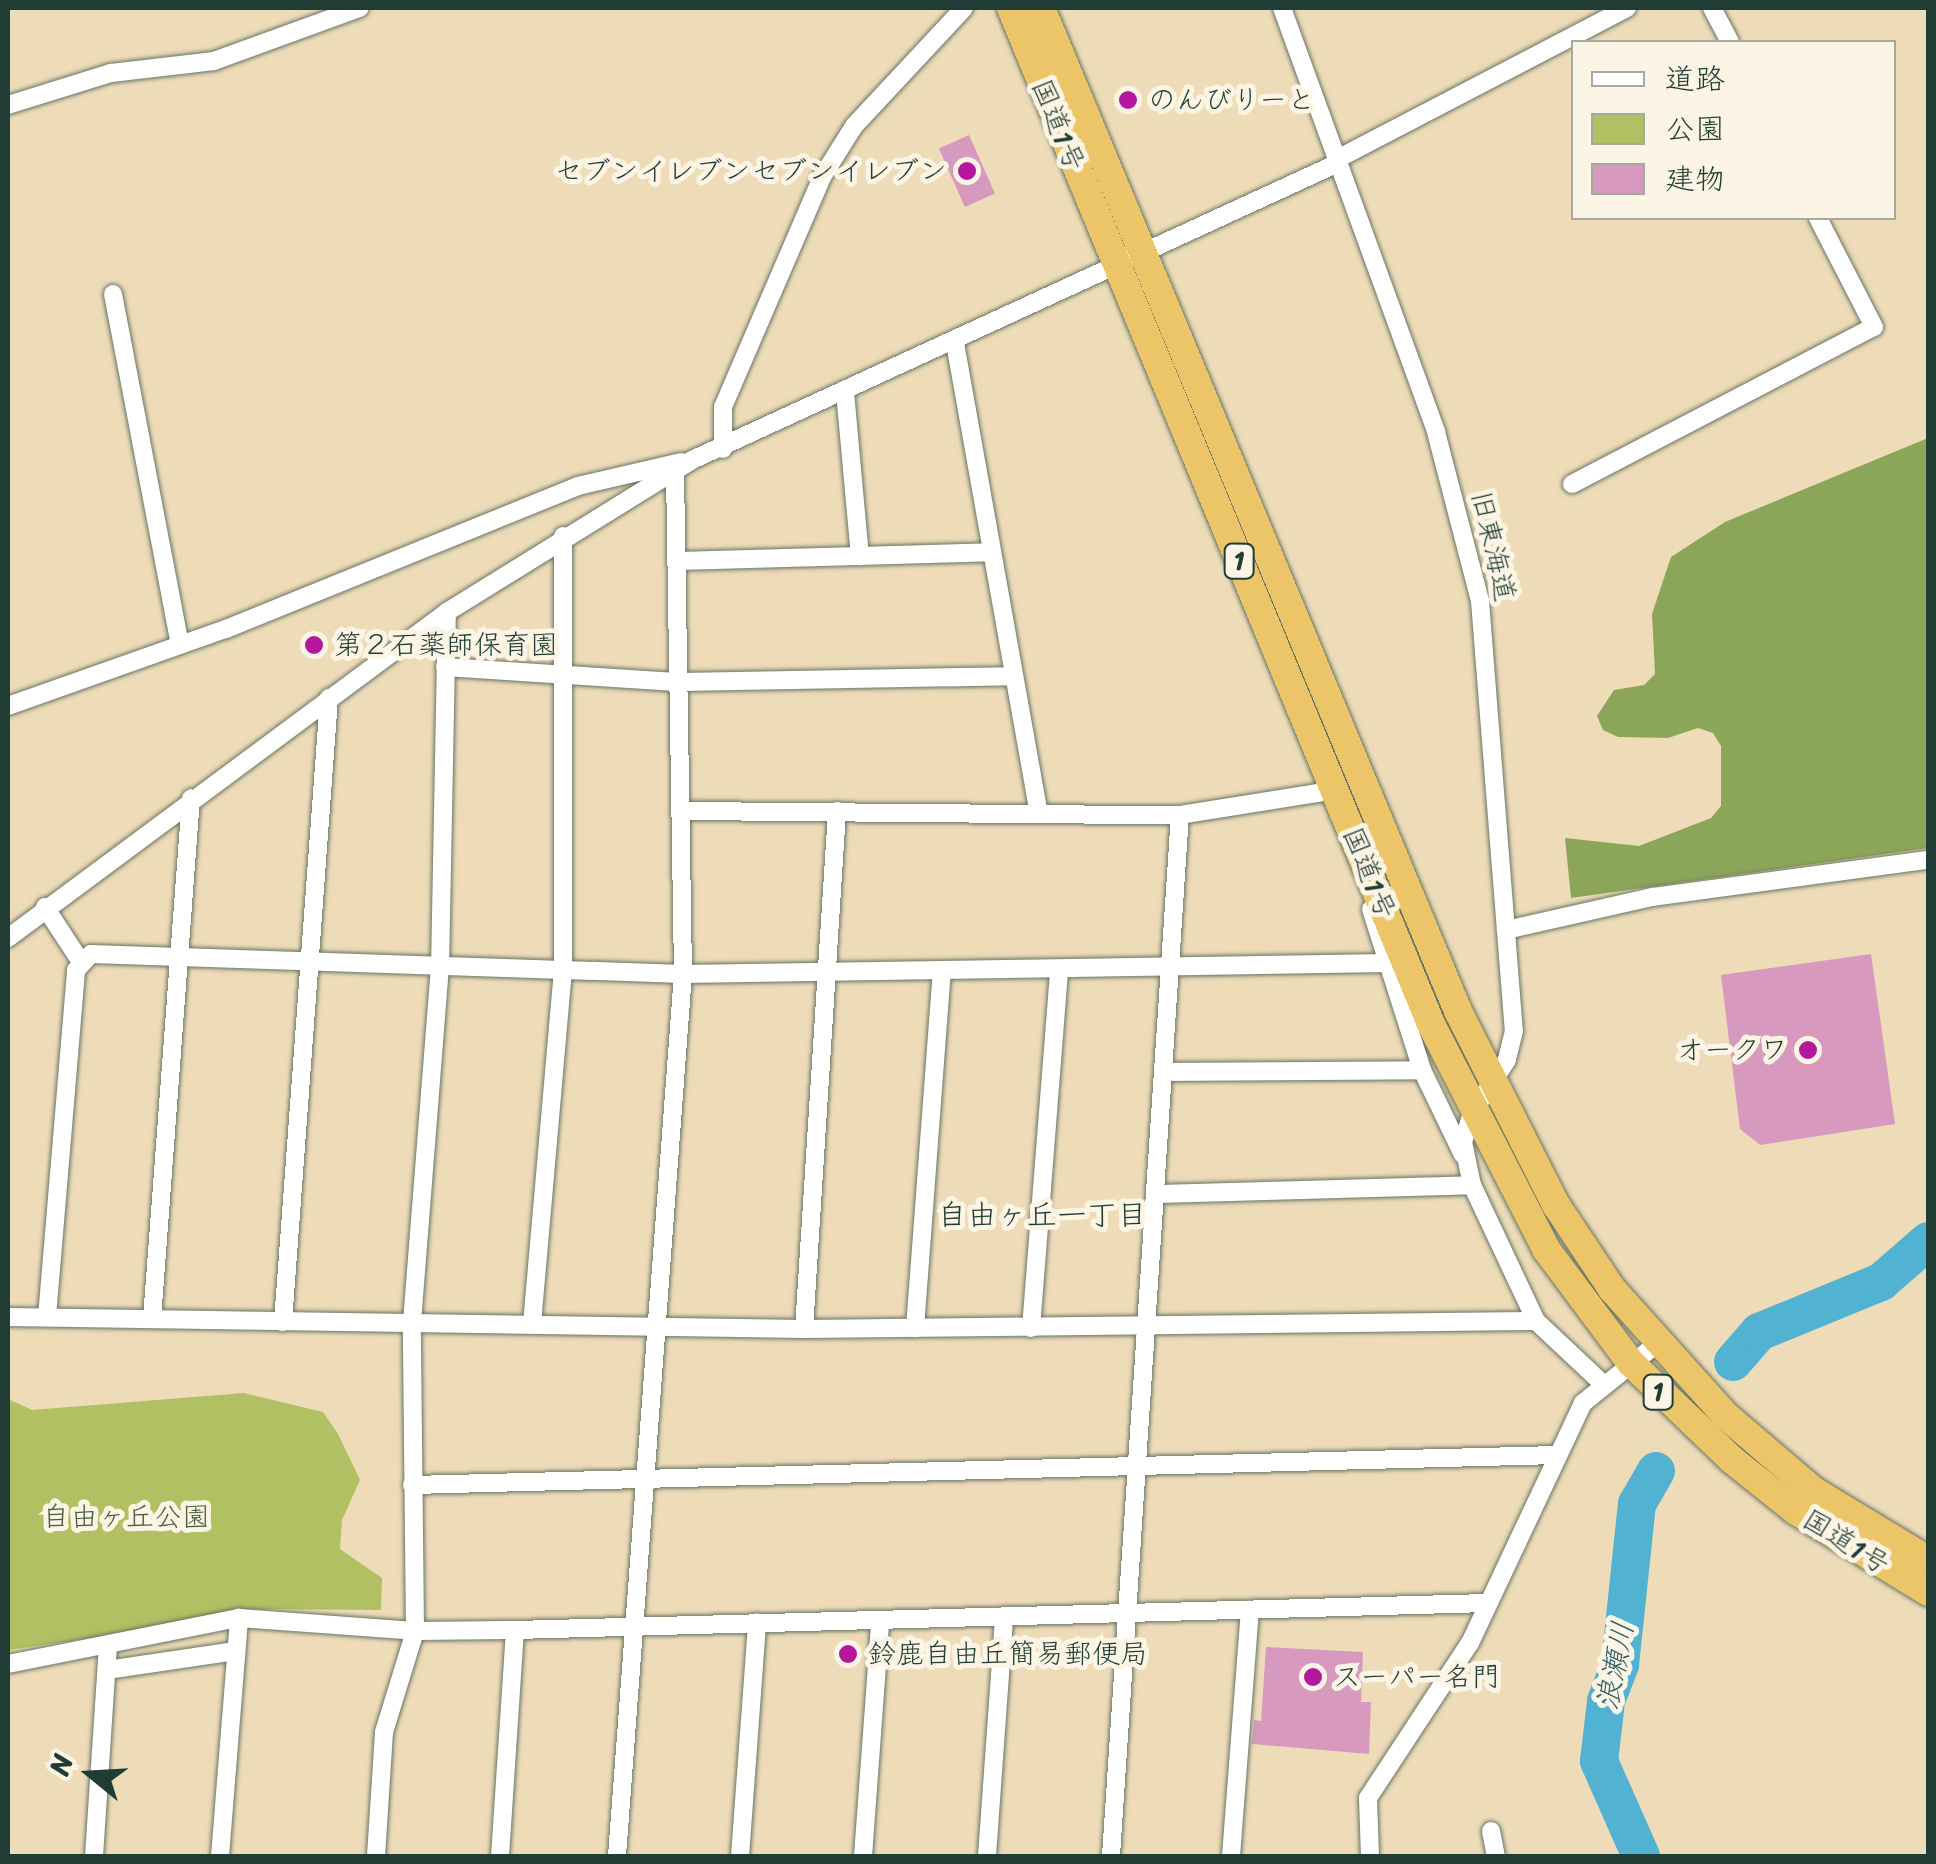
<!DOCTYPE html>
<meta charset="utf-8">
<style>
body{margin:0}
#map{position:relative;width:1936px;height:1864px;overflow:hidden;background:#eedcb9;font-family:Sriracha,"Klee One",sans-serif}
div>[style]{position:absolute}
.green>*{inset:0;background:#b0c063}
.forest>*{inset:0;background:#8ca659}
.river>*{height:38px;margin:-19px;padding:0 19px;transform-origin:19px;border-radius:19px;background:#52b2d1}
.building>*{inset:0;background:#d79abe;transform-origin:0 0}
.roads{filter:drop-shadow(0 0 2px #677563) drop-shadow(0 0 2px #677563)}
.minor>*{height:18px;margin:-9px;padding:0 9px;transform-origin:9px;border-radius:9px;background:#fff}
.trunk>*{height:28px;margin:-14px;padding:0 14px;transform-origin:14px;border-radius:14px;background:#edc569}
.dots>*{width:28px;height:28px;translate:-50% -50%;box-sizing:border-box;border:5px solid #fcf5e5;border-radius:50%}
span{translate:-50% -50%;white-space:nowrap;text-align:center;line-height:1.15;-webkit-text-stroke:10px #fcf5e5;paint-order:stroke}
.shield-label span{padding:2px 8px;background:#fcf5e5;border:2px solid;border-radius:8px;-webkit-text-stroke-width:0}
.shield-label{font-size:25px;color:#1f3d34;font-weight:700}
.poi-label{font-size:28px;color:#1f3d34}
.left{translate:0 -50%;text-align:left}
.right{translate:-100% -50%;text-align:right}
.street-label{font-size:28px;color:#1f3d34}
.park-label{font-size:28px;color:#435e40}
.neighbourhood-label{font-size:30px;color:#1f3d34}
.water-label{font-size:30px;color:#2e6063;font-style:italic}
.frame{position:absolute;inset:0;border:10px solid #1f3d34;pointer-events:none}
.legend{position:absolute;left:1571px;top:40px;width:325px;height:180px;box-sizing:border-box;background:#fcf5e5;border:2px solid #a4ab9e;margin:0;padding:12px 18px;list-style:none;font-size:30px;color:#1f3d34}
.legend li{display:flex;align-items:center;gap:20px;height:50px}
.legend b{width:50px;border:2px solid #a4ab9e}
.north{position:absolute;left:40px;top:1724px;width:100px;height:100px;-webkit-text-stroke:8px #fcf5e5;paint-order:stroke;rotate:288deg;font-size:28px;font-weight:700;line-height:40px;text-align:center;color:#1f3d34}
.north::after{content:'';display:block;margin:auto;width:35px;height:45px;background:#1f3d34;clip-path:polygon(50% 0,100% 100%,50% 72%,0 100%)}
</style>
<div id="map">
<div class="green">
<div style="clip-path:polygon(244px 1393px,323px 1412px,338px 1434px,360px 1480px,342px 1520px,340px 1549px,382px 1578px,381px 1610px,240px 1609px,203px 1622px,8px 1650px,8px 1399px,32px 1410px)"></div>
</div>
<div class="forest">
<div style="clip-path:polygon(1928px 438px,1928px 848px,1571px 898px,1565px 838px,1639px 846px,1711px 818px,1721px 806px,1721px 746px,1713px 733px,1698px 728px,1668px 738px,1618px 737px,1603px 730px,1597px 716px,1614px 690px,1644px 685px,1655px 674px,1652px 614px,1671px 557px,1725px 522px)"></div>
</div>
<div class="river">
<div style="left:1733px;top:1362px;width:40px;rotate:-49deg"></div>
<div style="left:1759px;top:1332px;width:132px;rotate:-22.3deg"></div>
<div style="left:1881px;top:1282px;width:62px;rotate:-41.1deg"></div>
<div style="left:1641px;top:1856px;width:104px;rotate:-113.9deg"></div>
<div style="left:1599px;top:1761px;width:60px;rotate:-83.3deg"></div>
<div style="left:1606px;top:1701px;width:39px;rotate:-69deg"></div>
<div style="left:1620px;top:1665px;width:162px;rotate:-84deg"></div>
<div style="left:1637px;top:1504px;width:38px;rotate:-60deg"></div>
</div>
<div class="building">
<div style="left:969px;top:135px;width:64px;height:33px;rotate:66deg"></div>
<div style="clip-path:polygon(1871px 954px,1895px 1124px,1760px 1145px,1740px 1129px,1721px 975px)"></div>
<div style="clip-path:polygon(1266px 1647px,1363px 1652px,1361px 1702px,1371px 1702px,1369px 1754px,1252px 1744px,1254px 1720px,1261px 1721px)"></div>
</div>
<div class="roads">
<div class="minor">
<div style="left:1282px;top:8px;width:451px;rotate:70deg"></div>
<div style="left:1436px;top:432px;width:175px;rotate:75.4deg"></div>
<div style="left:1480px;top:601px;width:431px;rotate:85.5deg"></div>
<div style="left:1514px;top:1031px;width:30px;rotate:104deg"></div>
<div style="left:1507px;top:1060px;width:64px;rotate:123.4deg"></div>
<div style="left:1472px;top:1113px;width:30px;rotate:107deg"></div>
<div style="left:1463px;top:1142px;width:44px;rotate:78.2deg"></div>
<div style="left:1472px;top:1185px;width:150px;rotate:64.8deg"></div>
<div style="left:1712px;top:8px;width:38px;rotate:62deg"></div>
<div style="left:8px;top:105px;width:108px;rotate:-17.3deg"></div>
<div style="left:111px;top:73px;width:104px;rotate:-6.6deg"></div>
<div style="left:214px;top:61px;width:155px;rotate:-20deg"></div>
<div style="left:1337px;top:159px;width:327px;rotate:-27.5deg"></div>
<div style="left:113px;top:294px;width:356px;rotate:79.2deg"></div>
<div style="left:955px;top:343px;width:475px;rotate:79.9deg"></div>
<div style="left:845px;top:392px;width:165px;rotate:84.8deg"></div>
<div style="left:723px;top:449px;width:42px;rotate:-90deg"></div>
<div style="left:723px;top:407px;width:250px;rotate:-66.7deg"></div>
<div style="left:822px;top:177px;width:60px;rotate:-57.9deg"></div>
<div style="left:854px;top:126px;width:161px;rotate:-47deg"></div>
<div style="left:1572px;top:484px;width:340px;rotate:-27.5deg"></div>
<div style="left:1874px;top:327px;width:123px;rotate:-117.2deg"></div>
<div style="left:678px;top:561px;width:314px;rotate:-1.6deg"></div>
<div style="left:445px;top:667px;width:235px;rotate:3.7deg"></div>
<div style="left:680px;top:682px;width:334px;rotate:-1deg"></div>
<div style="left:8px;top:706px;width:231px;rotate:-19.5deg"></div>
<div style="left:226px;top:629px;width:380px;rotate:-22.1deg"></div>
<div style="left:578px;top:486px;width:106px;rotate:-13.1deg"></div>
<div style="left:682px;top:811px;width:498px;rotate:0.5deg"></div>
<div style="left:1180px;top:815px;width:158px;rotate:-9.1deg"></div>
<div style="left:45px;top:907px;width:62px;rotate:56.8deg"></div>
<div style="left:1371px;top:909px;width:169px;rotate:72.4deg"></div>
<div style="left:1422px;top:1070px;width:94px;rotate:64.2deg"></div>
<div style="left:1506px;top:930px;width:151px;rotate:-12.7deg"></div>
<div style="left:1653px;top:897px;width:277px;rotate:-7.7deg"></div>
<div style="left:8px;top:938px;width:547px;rotate:-36.6deg"></div>
<div style="left:447px;top:612px;width:288px;rotate:-31.8deg"></div>
<div style="left:692px;top:460px;width:711px;rotate:-24.69deg"></div>
<div style="left:1167px;top:1072px;width:255px;rotate:-0.4deg"></div>
<div style="left:1159px;top:1194px;width:313px;rotate:-1.6deg"></div>
<div style="left:8px;top:1317px;width:796px;rotate:0.86deg"></div>
<div style="left:804px;top:1329px;width:732px;rotate:-0.63deg"></div>
<div style="left:1536px;top:1321px;width:91px;rotate:43.2deg"></div>
<div style="left:47px;top:1317px;width:348px;rotate:-85.2deg"></div>
<div style="left:76px;top:970px;width:22px;rotate:-47deg"></div>
<div style="left:91px;top:954px;width:592px;rotate:1.93deg"></div>
<div style="left:683px;top:974px;width:705px;rotate:-0.89deg"></div>
<div style="left:152px;top:1319px;width:522px;rotate:-85.72deg"></div>
<div style="left:283px;top:1322px;width:626px;rotate:-85.78deg"></div>
<div style="left:532px;top:1324px;width:353px;rotate:-85deg"></div>
<div style="left:563px;top:972px;width:436px;rotate:-90deg"></div>
<div style="left:915px;top:1328px;width:358px;rotate:-85.7deg"></div>
<div style="left:1031px;top:1328px;width:360px;rotate:-85.5deg"></div>
<div style="left:804px;top:1329px;width:519px;rotate:-86.35deg"></div>
<div style="left:412px;top:1485px;width:1145px;rotate:-1.5deg"></div>
<div style="left:8px;top:1664px;width:236px;rotate:-11.3deg"></div>
<div style="left:239px;top:1618px;width:176px;rotate:4.2deg"></div>
<div style="left:415px;top:1631px;width:100px;rotate:-0.6deg"></div>
<div style="left:515px;top:1630px;width:970px;rotate:-1.59deg"></div>
<div style="left:107px;top:1670px;width:130px;rotate:-8.4deg"></div>
<div style="left:1491px;top:1831px;width:25px;rotate:79deg"></div>
<div style="left:94px;top:1856px;width:210px;rotate:-86.2deg"></div>
<div style="left:220px;top:1856px;width:239px;rotate:-85.4deg"></div>
<div style="left:376px;top:1856px;width:124px;rotate:-86.3deg"></div>
<div style="left:384px;top:1732px;width:106px;rotate:-72.9deg"></div>
<div style="left:415px;top:1631px;width:309px;rotate:-90.6deg"></div>
<div style="left:412px;top:1322px;width:354px;rotate:-85.5deg"></div>
<div style="left:440px;top:969px;width:357px;rotate:-88.9deg"></div>
<div style="left:500px;top:1856px;width:226px;rotate:-86.2deg"></div>
<div style="left:617px;top:1856px;width:884px;rotate:-85.72deg"></div>
<div style="left:683px;top:974px;width:503px;rotate:-90.91deg"></div>
<div style="left:740px;top:1856px;width:234px;rotate:-85.8deg"></div>
<div style="left:863px;top:1856px;width:235px;rotate:-85.8deg"></div>
<div style="left:987px;top:1856px;width:240px;rotate:-85.9deg"></div>
<div style="left:1111px;top:1856px;width:1043px;rotate:-86.21deg"></div>
<div style="left:1231px;top:1856px;width:247px;rotate:-85.6deg"></div>
<div style="left:1370px;top:1856px;width:58px;rotate:-92deg"></div>
<div style="left:1368px;top:1798px;width:186px;rotate:-56.7deg"></div>
<div style="left:1470px;top:1643px;width:265px;rotate:-64.8deg"></div>
<div style="left:1583px;top:1403px;width:96px;rotate:-38.7deg"></div>
</div>
<div class="trunk">
<div style="left:1011px;top:8px;width:1099px;rotate:67.54deg"></div>
<div style="left:1431px;top:1024px;width:253px;rotate:62.9deg"></div>
<div style="left:1546px;top:1249px;width:142px;rotate:53.3deg"></div>
<div style="left:1631px;top:1363px;width:139px;rotate:43.8deg"></div>
<div style="left:1731px;top:1459px;width:83px;rotate:38.7deg"></div>
<div style="left:1796px;top:1511px;width:155px;rotate:31.5deg"></div>
<div style="left:1041px;top:8px;width:1086px;rotate:67.42deg"></div>
<div style="left:1458px;top:1011px;width:217px;rotate:63.2deg"></div>
<div style="left:1556px;top:1205px;width:101px;rotate:56.3deg"></div>
<div style="left:1612px;top:1289px;width:169px;rotate:48.1deg"></div>
<div style="left:1725px;top:1415px;width:117px;rotate:40.5deg"></div>
<div style="left:1814px;top:1491px;width:133px;rotate:31.2deg"></div>
</div>
</div>
<div class="dots">
<div style="left:1128px;top:100px;background:#b5179e"></div>
<div style="left:967px;top:171px;background:#b5179e"></div>
<div style="left:314px;top:645px;background:#b5179e"></div>
<div style="left:1808px;top:1050px;background:#b5179e"></div>
<div style="left:848px;top:1654px;background:#b5179e"></div>
<div style="left:1313px;top:1677px;background:#b5179e"></div>
</div>
<div class="shield-label">
<span style="left:1239px;top:561px">1</span>
<span style="left:1658px;top:1392px">1</span>
</div>
<div class="poi-label">
<span class="left" style="left:1148px;top:100px">のんびりーと</span>
<span class="right" style="left:947px;top:171px">セブンイレブンセブンイレブン</span>
<span class="left" style="left:334px;top:645px">第２石薬師保育園</span>
<span class="right" style="left:1788px;top:1050px">オークワ</span>
<span class="left" style="left:868px;top:1654px">鈴鹿自由丘簡易郵便局</span>
<span class="left" style="left:1333px;top:1677px">スーパー名門</span>
</div>
<div class="street-label">
<span style="left:1058px;top:125px;rotate:68deg">国道1号</span>
<span style="left:1493px;top:546px;rotate:77deg">旧東海道</span>
<span style="left:1369px;top:873px;rotate:68deg">国道1号</span>
<span style="left:1846px;top:1542px;rotate:32deg">国道1号</span>
</div>
<div class="park-label">
<span style="left:126px;top:1517px">自由ヶ丘公園</span>
</div>
<div class="neighbourhood-label">
<span style="left:1042px;top:1215px">自由ヶ丘一丁目</span>
</div>
<div class="water-label">
<span style="left:1615px;top:1666px;rotate:-79deg">浪瀬川</span>
</div>
<div class="frame"></div>
<ul class="legend">
<li><b style="height:12px;background:#fff"></b>道路</li>
<li><b style="height:28px;background:#b0c063"></b>公園</li>
<li><b style="height:28px;background:#d79abe"></b>建物</li>
</ul>
<div class="north">N</div>
</div>
